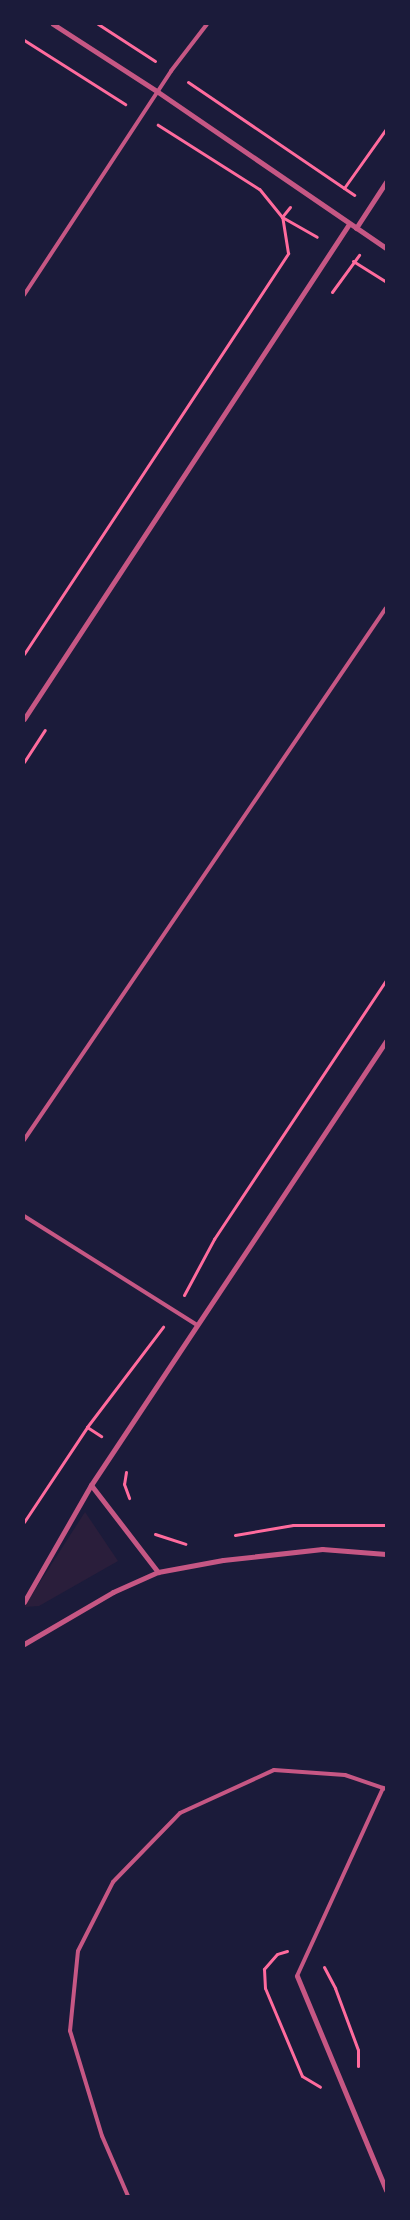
<!DOCTYPE html>
<style>
body{margin:0}
#map{position:relative;width:410px;height:2220px;overflow:hidden;background:#1b1b3a;font-family:"Sofia Sans Condensed",sans-serif}
div>[style]{position:absolute}
.green>*{inset:0;background:#2a1e3b}
.path>*{height:3px;margin:-1.5px;padding:0 1.5px;transform-origin:1.5px;border-radius:1.5px;background:#ff6b9d}
.service>*{height:4px;margin:-2px;padding:0 2px;transform-origin:2px;border-radius:2px;background:#c65784}
.minor>*{height:5px;margin:-2.5px;padding:0 2.5px;transform-origin:2.5px;border-radius:2.5px;background:#c65784}
span{translate:-50% -50%;white-space:nowrap;text-align:center;line-height:1.15;-webkit-text-stroke:4px #1b1b3a;paint-order:stroke}
.frame{position:absolute;inset:0;border:25px solid #1b1b3a;pointer-events:none}
</style>
<div id="map">
<div class="green">
<div style="clip-path:polygon(85px 1512px,118px 1561px,39px 1606px,24px 1607px)"></div>
</div>
<div class="path">
<div style="left:98px;top:24px;width:68px;rotate:33deg"></div>
<div style="left:24px;top:40px;width:120px;rotate:32.4deg"></div>
<div style="left:188px;top:82px;width:201px;rotate:34.2deg"></div>
<div style="left:344px;top:188px;width:72px;rotate:-54.6deg"></div>
<div style="left:290px;top:207px;width:13px;rotate:129deg"></div>
<div style="left:282px;top:217px;width:40px;rotate:29.7deg"></div>
<div style="left:353px;top:261px;width:39px;rotate:32deg"></div>
<div style="left:332px;top:292px;width:46px;rotate:-53.9deg"></div>
<div style="left:24px;top:654px;width:480px;rotate:-56.6deg"></div>
<div style="left:288px;top:253px;width:36px;rotate:-99deg"></div>
<div style="left:282px;top:217px;width:36px;rotate:-129deg"></div>
<div style="left:259px;top:189px;width:120px;rotate:-147.6deg"></div>
<div style="left:24px;top:762px;width:38px;rotate:-57deg"></div>
<div style="left:184px;top:1295px;width:64px;rotate:-61.8deg"></div>
<div style="left:214px;top:1239px;width:311px;rotate:-56.4deg"></div>
<div style="left:87px;top:1427px;width:17px;rotate:33deg"></div>
<div style="left:126px;top:1472px;width:12px;rotate:99deg"></div>
<div style="left:124px;top:1484px;width:15px;rotate:70deg"></div>
<div style="left:24px;top:1522px;width:114px;rotate:-56.4deg"></div>
<div style="left:87px;top:1427px;width:126px;rotate:-52.8deg"></div>
<div style="left:155px;top:1534px;width:32px;rotate:18deg"></div>
<div style="left:235px;top:1535px;width:59px;rotate:-9.8deg"></div>
<div style="left:293px;top:1525px;width:93px"></div>
<div style="left:287px;top:1951px;width:10px;rotate:163deg"></div>
<div style="left:277px;top:1954px;width:20px;rotate:131deg"></div>
<div style="left:264px;top:1969px;width:19px;rotate:87deg"></div>
<div style="left:265px;top:1988px;width:95px;rotate:67.2deg"></div>
<div style="left:302px;top:2076px;width:21px;rotate:31deg"></div>
<div style="left:324px;top:1967px;width:24px;rotate:62deg"></div>
<div style="left:335px;top:1988px;width:66px;rotate:69.6deg"></div>
<div style="left:358px;top:2050px;width:16px;rotate:90deg"></div>
</div>
<div class="service">
<div style="left:24px;top:295px;width:268px;rotate:-56.7deg"></div>
<div style="left:171px;top:71px;width:59px;rotate:-52.5deg"></div>
<div style="left:24px;top:1140px;width:643px;rotate:-55.77deg"></div>
<div style="left:24px;top:1216px;width:204px;rotate:32.2deg"></div>
<div style="left:297px;top:1976px;width:207px;rotate:-65.4deg"></div>
<div style="left:128px;top:2196px;width:65px;rotate:-113.4deg"></div>
<div style="left:102px;top:2136px;width:110px;rotate:-106.9deg"></div>
<div style="left:70px;top:2031px;width:80px;rotate:-84.3deg"></div>
<div style="left:78px;top:1951px;width:77px;rotate:-63.1deg"></div>
<div style="left:113px;top:1882px;width:96px;rotate:-45.8deg"></div>
<div style="left:180px;top:1813px;width:103px;rotate:-24.6deg"></div>
<div style="left:274px;top:1770px;width:71px;rotate:4deg"></div>
<div style="left:345px;top:1775px;width:43px;rotate:18.9deg"></div>
</div>
<div class="minor">
<div style="left:53px;top:24px;width:125px;rotate:32.9deg"></div>
<div style="left:158px;top:92px;width:276px;rotate:34.4deg"></div>
<div style="left:356px;top:228px;width:55px;rotate:-56.9deg"></div>
<div style="left:24px;top:719px;width:592px;rotate:-56.71deg"></div>
<div style="left:91px;top:1485px;width:110px;rotate:52.4deg"></div>
<div style="left:24px;top:1602px;width:135px;rotate:-60.2deg"></div>
<div style="left:91px;top:1485px;width:533px;rotate:-56.4deg"></div>
<div style="left:24px;top:1644px;width:103px;rotate:-30.3deg"></div>
<div style="left:113px;top:1592px;width:49px;rotate:-24deg"></div>
<div style="left:158px;top:1572px;width:66px;rotate:-10.5deg"></div>
<div style="left:223px;top:1560px;width:100px;rotate:-6.3deg"></div>
<div style="left:322px;top:1549px;width:64px;rotate:4.5deg"></div>
<div style="left:297px;top:1976px;width:232px;rotate:67.4deg"></div>
</div>
<div class="frame"></div>
</div>
